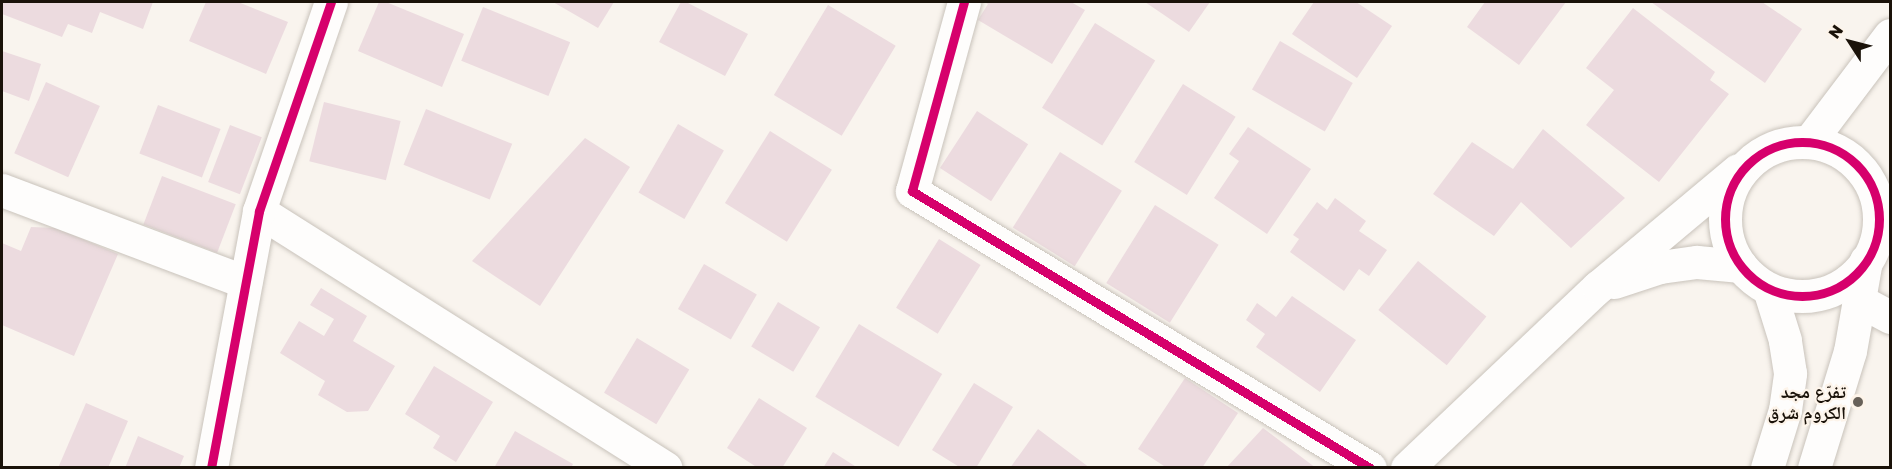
<!DOCTYPE html>
<meta charset="utf-8">
<style>
body{margin:0}
#map{position:relative;width:1892px;height:469px;overflow:hidden;background:#f9f4ee;font-family:"Golos Text","Noto Naskh Arabic",sans-serif}
div>[style]{position:absolute}
.building>*{inset:0;background:#ecdbdf;transform-origin:0 0}
.roads{filter:drop-shadow(0 0 2px #c9c3bb) drop-shadow(0 0 2px #c9c3bb)}
.minor>*{height:33px;margin:-16.5px;padding:0 16.5px;transform-origin:16.5px;border-radius:16.5px;background:#fefdfc}
.minor>.ring{margin:-16.5px;padding:0;box-sizing:content-box;background:none;border:33px solid #fefdfc;border-radius:50%}
.cycleway>*{height:9px;margin:-4.5px;padding:0 4.5px;transform-origin:4.5px;border-radius:4.5px;background:#d6006c}
.cycleway>.ring{margin:-4.5px;padding:0;box-sizing:content-box;background:none;border:9px solid #d6006c;border-radius:50%}
.dots>*{width:16px;height:16px;translate:-50% -50%;box-sizing:border-box;border:3px solid #fdf4ea;border-radius:50%}
span{translate:-50% -50%;white-space:nowrap;text-align:center;line-height:1.15;-webkit-text-stroke:4.5px #fdf4ea;paint-order:stroke}
.poi-label{font-size:18px;color:#1a1209;font-weight:700}
.right{translate:-100% -50%;text-align:right}
.frame{position:absolute;inset:0;border:3px solid #1a1209;pointer-events:none}
.north{position:absolute;left:1820px;top:12px;width:60px;height:60px;-webkit-text-stroke:4px #fdf4ea;paint-order:stroke;rotate:306deg;font-size:16px;font-weight:700;line-height:24px;text-align:center;color:#1a1209}
.north::after{content:'';display:block;margin:auto;width:21px;height:27px;background:#1a1209;clip-path:polygon(50% 0,100% 100%,50% 72%,0 100%)}
</style>
<div id="map">
<div class="building">
<div style="clip-path:polygon(2px 2px,153px 2px,143px 29px,100px 12px,92px 33px,68px 24px,62px 37px,2px 14px)"></div>
<div style="clip-path:polygon(206px 2px,238px 2px,288px 22px,266px 74px,189px 41px)"></div>
<div style="clip-path:polygon(379px 2px,386px 2px,464px 34px,442px 87px,358px 51px)"></div>
<div style="clip-path:polygon(553px 2px,614px 2px,598px 28px)"></div>
<div style="clip-path:polygon(681px 2px,686px 2px,748px 34px,725px 76px,659px 42px)"></div>
<div style="clip-path:polygon(984px 2px,1071px 2px,1085px 10px,1052px 64px,978px 20px,988px 4px)"></div>
<div style="clip-path:polygon(1145px 2px,1210px 2px,1189px 32px)"></div>
<div style="clip-path:polygon(1314px 2px,1356px 2px,1392px 26px,1357px 78px,1292px 34px)"></div>
<div style="clip-path:polygon(1485px 2px,1566px 2px,1519px 65px,1467px 27px)"></div>
<div style="clip-path:polygon(1651px 2px,1762px 2px,1802px 29px,1765px 83px)"></div>
<div style="left:828px;top:5px;width:79px;height:105px;rotate:31deg"></div>
<div style="left:483px;top:7px;width:94px;height:58px;rotate:22deg"></div>
<div style="clip-path:polygon(1633px 8px,1715px 72px,1710px 80px,1729px 94px,1659px 182px,1586px 125px,1614px 90px,1586px 68px)"></div>
<div style="left:1095px;top:23px;width:71px;height:100px;rotate:32deg"></div>
<div style="left:1280px;top:41px;width:84px;height:56px;rotate:30deg"></div>
<div style="clip-path:polygon(2px 51px,41px 64px,29px 101px,2px 91px)"></div>
<div style="left:46px;top:82px;width:59px;height:78px;rotate:24deg"></div>
<div style="left:1183px;top:84px;width:62px;height:92px;rotate:32deg"></div>
<div style="left:324px;top:102px;width:79px;height:61px;rotate:14deg"></div>
<div style="left:158px;top:105px;width:67px;height:52px;rotate:21deg"></div>
<div style="left:426px;top:109px;width:93px;height:60px;rotate:22deg"></div>
<div style="left:977px;top:111px;width:61px;height:68px;rotate:33deg"></div>
<div style="left:678px;top:124px;width:53px;height:79px;rotate:30deg"></div>
<div style="left:230px;top:125px;width:34px;height:61px;rotate:21deg"></div>
<div style="clip-path:polygon(1248px 127px,1311px 169px,1267px 234px,1214px 198px,1239px 161px,1229px 154px)"></div>
<div style="clip-path:polygon(1543px 129px,1625px 198px,1571px 248px,1521px 202px,1494px 236px,1433px 194px,1472px 142px,1513px 169px)"></div>
<div style="left:770px;top:131px;width:73px;height:85px;rotate:32deg"></div>
<div style="clip-path:polygon(585px 138px,630px 167px,540px 306px,472px 261px)"></div>
<div style="left:1060px;top:152px;width:73px;height:89px;rotate:32deg"></div>
<div style="left:162px;top:176px;width:79px;height:52px;rotate:21deg"></div>
<div style="clip-path:polygon(1335px 198px,1366px 221px,1359px 231px,1387px 250px,1369px 276px,1359px 269px,1344px 291px,1290px 252px,1299px 239px,1293px 235px,1317px 202px,1327px 210px)"></div>
<div style="left:1155px;top:205px;width:75px;height:92px;rotate:32deg"></div>
<div style="clip-path:polygon(31px 227px,56px 228px,118px 254px,74px 356px,2px 325px,2px 243px,21px 251px)"></div>
<div style="left:939px;top:239px;width:49px;height:81px;rotate:32deg"></div>
<div style="left:1418px;top:261px;width:88px;height:63px;rotate:39deg"></div>
<div style="left:704px;top:264px;width:61px;height:52px;rotate:30deg"></div>
<div style="clip-path:polygon(321px 288px,367px 316px,353px 341px,395px 366px,368px 411px,347px 412px,318px 395px,325px 381px,280px 353px,299px 321px,324px 336px,334px 319px,310px 305px)"></div>
<div style="clip-path:polygon(1292px 296px,1356px 340px,1320px 392px,1256px 347px,1265px 334px,1246px 320px,1257px 303px,1276px 317px)"></div>
<div style="left:778px;top:302px;width:49px;height:52px;rotate:31deg"></div>
<div style="left:859px;top:324px;width:97px;height:85px;rotate:31deg"></div>
<div style="left:637px;top:338px;width:61px;height:64px;rotate:31deg"></div>
<div style="clip-path:polygon(434px 366px,493px 402px,456px 462px,433px 448px,440px 436px,405px 414px)"></div>
<div style="clip-path:polygon(1185px 378px,1238px 413px,1202px 468px,1167px 468px,1138px 449px)"></div>
<div style="clip-path:polygon(974px 383px,1013px 407px,976px 468px,961px 468px,932px 450px)"></div>
<div style="clip-path:polygon(759px 398px,807px 428px,782px 468px,758px 468px,727px 448px)"></div>
<div style="clip-path:polygon(86px 403px,128px 421px,108px 468px,58px 468px)"></div>
<div style="clip-path:polygon(1263px 428px,1316px 468px,1226px 468px)"></div>
<div style="clip-path:polygon(1038px 429px,1090px 468px,1010px 468px)"></div>
<div style="clip-path:polygon(515px 431px,573px 464px,571px 468px,494px 468px)"></div>
<div style="clip-path:polygon(138px 436px,184px 456px,179px 468px,125px 468px)"></div>
<div style="clip-path:polygon(833px 452px,858px 468px,823px 468px)"></div>
</div>
<div class="roads">
<div class="minor">
<div style="left:964px;top:2px;width:196px;rotate:105.4deg"></div>
<div style="left:912px;top:191px;width:535px;rotate:31.17deg"></div>
<div class="ring" style="left:1725px;top:142px;width:121px;height:121px"></div>
<div style="left:1809px;top:142px;width:134px;rotate:-52.9deg"></div>
<div style="left:2px;top:190px;width:260px;rotate:20.7deg"></div>
<div style="left:259px;top:211px;width:481px;rotate:32.3deg"></div>
<div style="left:1614px;top:282px;width:48px;rotate:-18.1deg"></div>
<div style="left:1660px;top:267px;width:37px;rotate:-8deg"></div>
<div style="left:1697px;top:262px;width:44px;rotate:5.2deg"></div>
<div style="left:1860px;top:301px;width:34px;rotate:28deg"></div>
<div style="left:211px;top:468px;width:261px;rotate:-79.4deg"></div>
<div style="left:259px;top:211px;width:221px;rotate:-71deg"></div>
<div style="left:1407px;top:468px;width:263px;rotate:-43.5deg"></div>
<div style="left:1598px;top:287px;width:182px;rotate:-39.9deg"></div>
<div style="left:1767px;top:468px;width:61px;rotate:-72.8deg"></div>
<div style="left:1785px;top:410px;width:37px;rotate:-82deg"></div>
<div style="left:1790px;top:373px;width:33px;rotate:-99deg"></div>
<div style="left:1785px;top:340px;width:53px;rotate:-107.4deg"></div>
<div style="left:1814px;top:468px;width:122px;rotate:-72.9deg"></div>
<div style="left:1850px;top:351px;width:92px;rotate:-80deg"></div>
</div>
</div>
<div class="cycleway">
<div style="left:964px;top:2px;width:196px;rotate:105.4deg"></div>
<div style="left:912px;top:191px;width:535px;rotate:31.17deg"></div>
<div class="ring" style="left:1725px;top:142px;width:145px;height:145px"></div>
<div style="left:211px;top:468px;width:261px;rotate:-79.4deg"></div>
<div style="left:259px;top:211px;width:221px;rotate:-71deg"></div>
</div>
<div class="dots">
<div style="left:1858px;top:402px;background:#686159"></div>
</div>
<div class="poi-label">
<span class="right" style="left:1846px;top:402px">تفرّع مجد<br>الكروم شرق</span>
</div>
<div class="frame"></div>
<div class="north">N</div>
</div>
